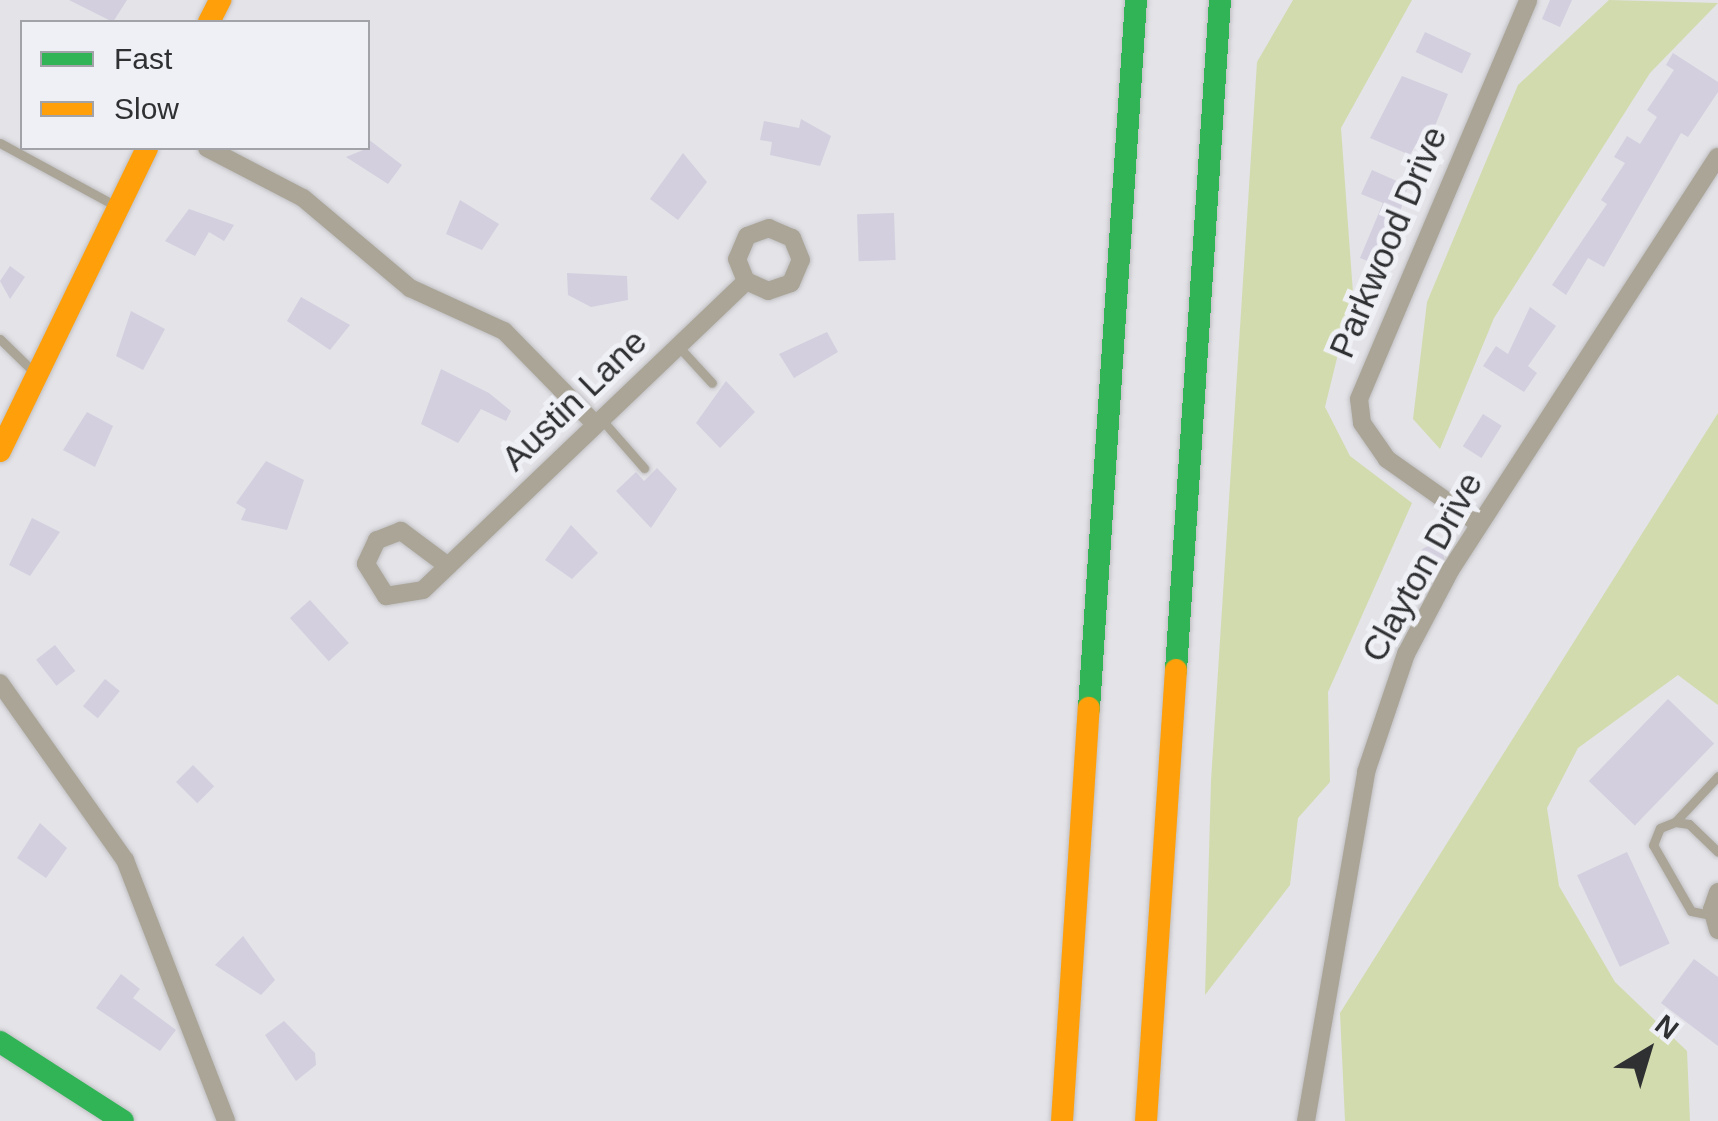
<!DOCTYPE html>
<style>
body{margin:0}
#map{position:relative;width:1718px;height:1121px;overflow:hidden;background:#e3e3e8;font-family:Helvetica,sans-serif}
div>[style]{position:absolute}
.green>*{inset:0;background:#d2dbae}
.building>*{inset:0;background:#d3cfdf;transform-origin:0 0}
.round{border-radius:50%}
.roads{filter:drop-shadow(0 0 2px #c0c0c3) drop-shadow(0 0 2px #c0c0c3)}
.lane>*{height:9px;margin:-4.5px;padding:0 4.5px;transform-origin:4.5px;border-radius:4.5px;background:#aba598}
.street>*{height:18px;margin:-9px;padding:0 9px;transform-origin:9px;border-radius:9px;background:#aba598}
.fast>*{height:22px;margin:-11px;padding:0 11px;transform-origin:11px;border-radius:11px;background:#30b455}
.slow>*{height:22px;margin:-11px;padding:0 11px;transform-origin:11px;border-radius:11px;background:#ff9f0a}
span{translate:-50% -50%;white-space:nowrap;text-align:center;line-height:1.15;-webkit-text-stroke:10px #eff0f6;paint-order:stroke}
.street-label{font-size:35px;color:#2f3032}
.legend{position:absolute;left:20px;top:20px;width:350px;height:130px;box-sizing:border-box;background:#eff0f6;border:2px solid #a2a3a8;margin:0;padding:12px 18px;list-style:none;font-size:30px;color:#2f3032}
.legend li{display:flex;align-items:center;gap:20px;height:50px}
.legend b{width:50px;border:2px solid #a2a3a8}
.north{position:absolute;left:1598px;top:1001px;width:100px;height:100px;-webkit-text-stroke:8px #eff0f6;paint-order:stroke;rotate:38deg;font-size:28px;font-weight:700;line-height:40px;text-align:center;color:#2f3032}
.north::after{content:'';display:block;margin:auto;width:35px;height:45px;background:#2f3032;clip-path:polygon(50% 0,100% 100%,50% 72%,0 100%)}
</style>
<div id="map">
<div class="green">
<div style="clip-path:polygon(1293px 0,1412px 0,1341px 128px,1353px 293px,1325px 407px,1350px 456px,1412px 503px,1328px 692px,1330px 782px,1298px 818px,1290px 885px,1205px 995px,1211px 781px,1257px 62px)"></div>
<div style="clip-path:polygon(1609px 0,1718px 3px,1650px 73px,1494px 318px,1440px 449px,1413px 419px,1427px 302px,1518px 85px)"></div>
<div style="clip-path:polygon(1718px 413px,1718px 705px,1678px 675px,1578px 748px,1547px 808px,1559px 886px,1615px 982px,1687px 1051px,1690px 1121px,1345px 1121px,1340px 1013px)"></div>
</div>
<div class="building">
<div style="clip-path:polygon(69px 0,127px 0,113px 22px)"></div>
<div style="clip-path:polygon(1550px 0,1572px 0,1560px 27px,1542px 19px)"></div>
<div style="left:1425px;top:32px;width:51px;height:22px;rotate:25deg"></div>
<div style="clip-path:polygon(1673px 53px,1718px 82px,1718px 92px,1688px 137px,1681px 133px,1604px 267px,1588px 258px,1566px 295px,1552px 285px,1607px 204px,1601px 200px,1625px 163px,1614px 157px,1627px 136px,1640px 144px,1657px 117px,1647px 110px,1674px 70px,1666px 65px)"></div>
<div style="clip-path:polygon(1402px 76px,1448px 94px,1426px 148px,1416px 144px,1410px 155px,1370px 138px)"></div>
<div style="clip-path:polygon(801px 119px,831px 136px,820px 166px,770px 155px,772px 142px,760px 140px,764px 121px,799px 128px)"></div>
<div style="clip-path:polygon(368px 139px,402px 165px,388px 184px,346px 157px,368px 148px)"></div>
<div style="clip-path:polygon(683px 153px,707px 182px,678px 220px,650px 199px)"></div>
<div style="clip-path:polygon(1372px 170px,1408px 186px,1383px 267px,1360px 258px,1383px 203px,1361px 194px)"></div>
<div style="clip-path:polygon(460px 200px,499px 224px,482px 250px,446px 234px)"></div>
<div style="clip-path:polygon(189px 209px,234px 225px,224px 241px,209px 232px,195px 256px,165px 241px)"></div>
<div style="left:894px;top:213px;width:47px;height:37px;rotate:88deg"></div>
<div style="clip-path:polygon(10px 266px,25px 277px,10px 299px,0 281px)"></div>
<div style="clip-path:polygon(567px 273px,627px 276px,628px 300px,591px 307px,568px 295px)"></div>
<div style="clip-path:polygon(301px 297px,350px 325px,330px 350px,287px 321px)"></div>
<div style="clip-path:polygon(1530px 307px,1556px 326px,1528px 366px,1537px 373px,1524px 392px,1483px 366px,1496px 346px,1508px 354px)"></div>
<div style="clip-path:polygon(131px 311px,165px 329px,143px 370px,116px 356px)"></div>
<div style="clip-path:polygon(827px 332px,838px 352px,794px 378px,779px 354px)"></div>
<div style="clip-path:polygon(441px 369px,489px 393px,511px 411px,506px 421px,481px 409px,458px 443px,421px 424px)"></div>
<div style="clip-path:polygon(726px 381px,755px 412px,720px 448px,696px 423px)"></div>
<div style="clip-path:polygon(87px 412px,113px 426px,95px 467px,63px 450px)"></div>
<div style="left:1483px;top:414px;width:22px;height:38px;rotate:32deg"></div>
<div style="clip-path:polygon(266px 461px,304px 480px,287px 530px,241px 520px,246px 509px,236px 503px)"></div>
<div style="clip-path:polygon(657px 468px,677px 489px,651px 528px,616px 491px,636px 472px,644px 481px)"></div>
<div style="clip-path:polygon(32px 518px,60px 532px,30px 576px,9px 565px)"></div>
<div style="clip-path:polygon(571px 525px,598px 553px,572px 579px,545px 560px)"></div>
<div class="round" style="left:1418px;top:546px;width:26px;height:26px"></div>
<div style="left:310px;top:600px;width:58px;height:27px;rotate:48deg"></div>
<div style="left:55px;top:645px;width:33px;height:24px;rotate:52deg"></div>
<div style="left:105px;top:679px;width:19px;height:35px;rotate:39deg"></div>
<div style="left:1668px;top:699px;width:64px;height:114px;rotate:44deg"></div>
<div style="left:193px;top:765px;width:30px;height:24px;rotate:45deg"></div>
<div style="clip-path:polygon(40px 823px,67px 848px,46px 878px,17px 858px)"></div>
<div style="left:1627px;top:852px;width:101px;height:55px;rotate:65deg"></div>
<div style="clip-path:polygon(243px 936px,275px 980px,261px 995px,215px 965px)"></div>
<div style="clip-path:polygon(1694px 959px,1718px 977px,1718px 1046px,1661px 1003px)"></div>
<div style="clip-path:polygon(121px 974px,140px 989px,133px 998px,176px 1030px,160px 1051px,96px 1008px)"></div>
<div style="clip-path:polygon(284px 1021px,315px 1053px,316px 1065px,296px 1081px,265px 1035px)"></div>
</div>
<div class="roads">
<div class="lane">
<div style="left:0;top:143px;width:132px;rotate:28.5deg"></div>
<div style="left:0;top:339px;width:49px;rotate:44.2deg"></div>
<div style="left:678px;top:346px;width:50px;rotate:47.4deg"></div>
<div style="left:602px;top:420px;width:64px;rotate:48.8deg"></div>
<div style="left:1675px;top:822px;width:63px;rotate:-46.9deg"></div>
<div style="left:1711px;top:915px;width:20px;rotate:-169deg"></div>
<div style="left:1691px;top:911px;width:76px;rotate:-119.9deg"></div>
<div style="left:1653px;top:845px;width:18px;rotate:-68deg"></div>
<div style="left:1660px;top:828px;width:16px;rotate:-22deg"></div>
<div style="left:1675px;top:822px;width:14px;rotate:8deg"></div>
<div style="left:1689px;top:824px;width:40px;rotate:44deg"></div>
</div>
<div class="street">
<div style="left:207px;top:148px;width:108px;rotate:27.5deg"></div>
<div style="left:303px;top:198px;width:140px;rotate:40.1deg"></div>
<div style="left:410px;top:288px;width:103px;rotate:24.6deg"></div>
<div style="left:504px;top:331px;width:130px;rotate:45.6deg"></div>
<div style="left:1479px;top:524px;width:113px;rotate:-144.8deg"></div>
<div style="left:1387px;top:459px;width:44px;rotate:-124.8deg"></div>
<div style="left:1362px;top:423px;width:24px;rotate:-97deg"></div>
<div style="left:1359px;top:399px;width:433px;rotate:-67deg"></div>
<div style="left:448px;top:566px;width:59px;rotate:-143.3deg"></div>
<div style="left:401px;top:531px;width:26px;rotate:159deg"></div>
<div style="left:377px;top:540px;width:26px;rotate:115deg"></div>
<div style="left:366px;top:564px;width:38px;rotate:58deg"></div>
<div style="left:386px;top:596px;width:37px;rotate:-9deg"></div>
<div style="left:423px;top:590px;width:447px;rotate:-43.7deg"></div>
<div style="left:746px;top:281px;width:24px;rotate:24deg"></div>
<div style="left:768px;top:291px;width:24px;rotate:-19deg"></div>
<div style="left:791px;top:283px;width:25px;rotate:-67deg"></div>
<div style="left:801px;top:260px;width:24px;rotate:-112deg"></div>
<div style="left:792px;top:238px;width:25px;rotate:-157deg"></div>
<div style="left:769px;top:228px;width:23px;rotate:160deg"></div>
<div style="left:747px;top:236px;width:25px;rotate:113deg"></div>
<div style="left:737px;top:259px;width:24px;rotate:68deg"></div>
<div style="left:0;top:683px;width:217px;rotate:54.8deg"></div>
<div style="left:125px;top:860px;width:280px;rotate:68.8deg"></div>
<div style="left:1718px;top:892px;width:18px;rotate:109deg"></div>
<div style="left:1712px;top:909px;width:22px;rotate:74deg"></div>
<div style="left:1306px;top:1121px;width:354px;rotate:-80.2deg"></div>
<div style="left:1366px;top:772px;width:125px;rotate:-71.3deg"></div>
<div style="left:1406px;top:654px;width:96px;rotate:-62.1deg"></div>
<div style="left:1451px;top:569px;width:491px;rotate:-57.1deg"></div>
</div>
<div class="fast">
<div style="left:1176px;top:670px;width:671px;rotate:-86.24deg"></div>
<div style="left:1089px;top:708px;width:710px;rotate:-86.2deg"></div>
<div style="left:0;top:1042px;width:146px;rotate:32.7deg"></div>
</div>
<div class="slow">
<div style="left:209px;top:22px;width:25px;rotate:-63deg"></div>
<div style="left:0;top:451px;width:337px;rotate:-64.1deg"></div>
<div style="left:1062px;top:1121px;width:414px;rotate:-86.3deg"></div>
<div style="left:1146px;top:1121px;width:452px;rotate:-86.2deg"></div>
</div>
</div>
<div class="street-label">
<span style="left:1388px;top:242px;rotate:-67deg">Parkwood Drive</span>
<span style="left:574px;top:400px;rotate:-44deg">Austin Lane</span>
<span style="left:1422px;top:567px;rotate:-61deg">Clayton Drive</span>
</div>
<ul class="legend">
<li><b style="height:12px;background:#30b455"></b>Fast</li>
<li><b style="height:12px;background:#ff9f0a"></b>Slow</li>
</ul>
<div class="north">N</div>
</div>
